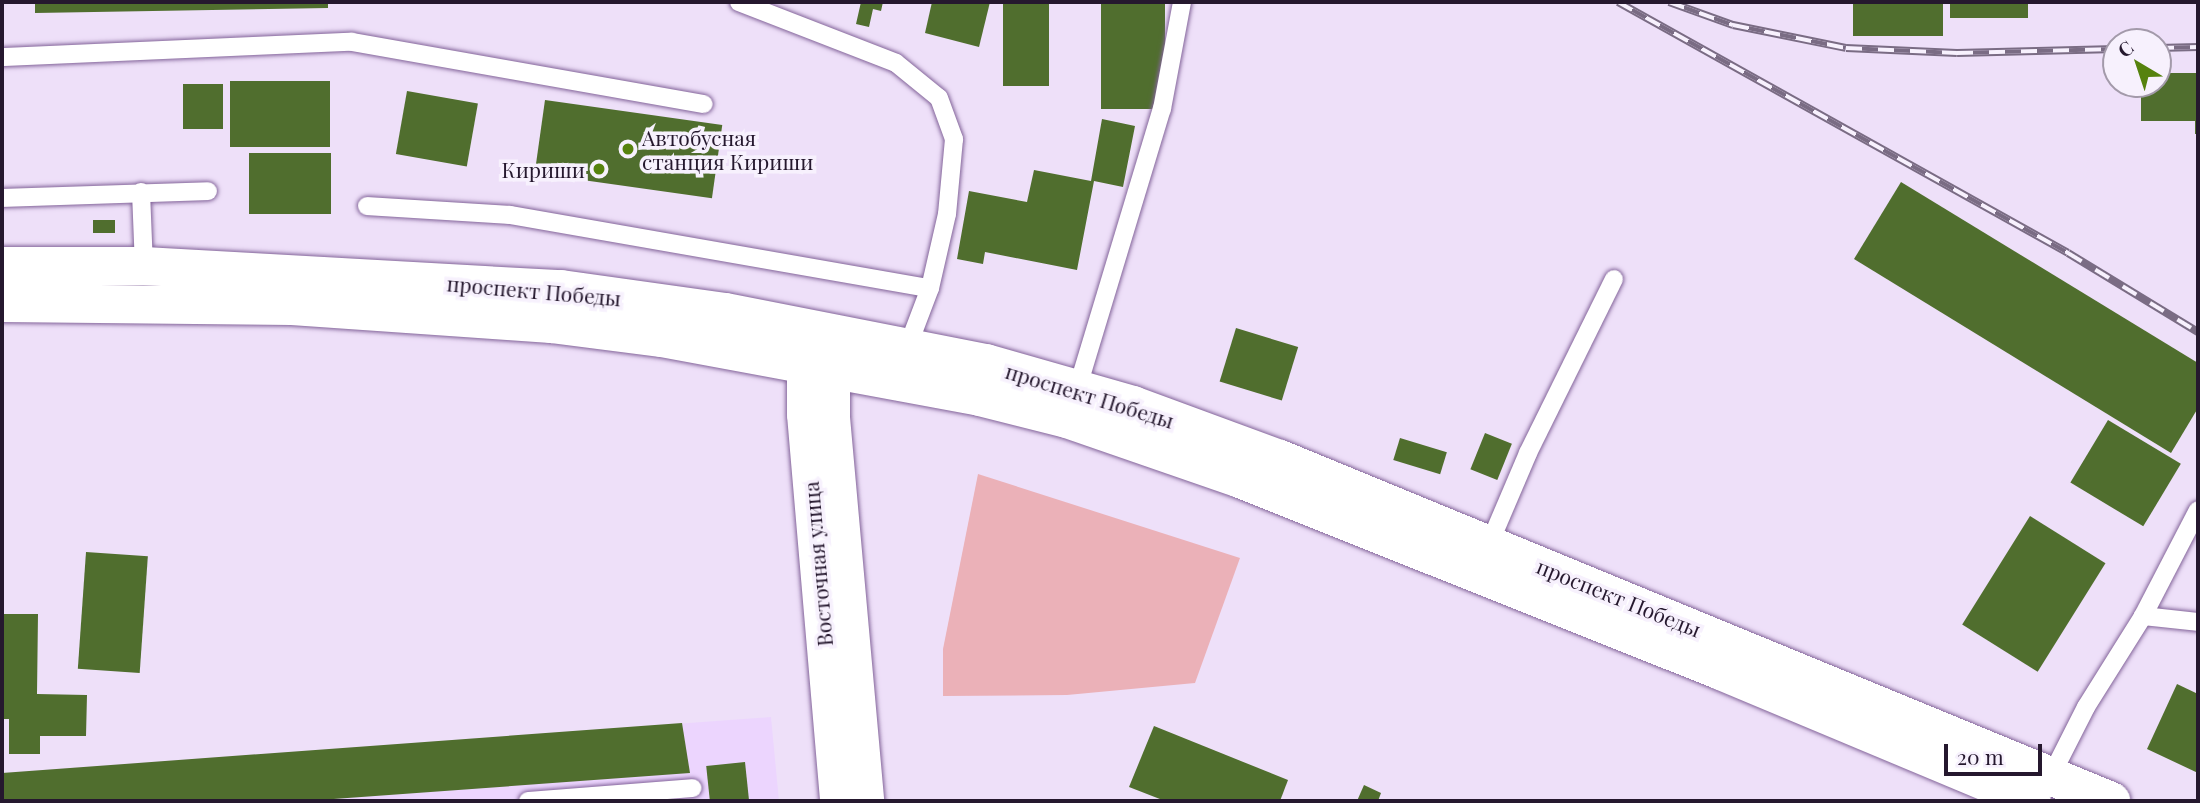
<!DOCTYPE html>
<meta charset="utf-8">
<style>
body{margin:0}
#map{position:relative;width:2200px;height:803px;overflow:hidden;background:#eee0f9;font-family:"Playfair Display",serif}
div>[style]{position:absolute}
.built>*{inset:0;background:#ecd5fe}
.green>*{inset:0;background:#ebb1b8}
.building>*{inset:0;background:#506e2e;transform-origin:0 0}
.roads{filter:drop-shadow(0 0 2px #83649a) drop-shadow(0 0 2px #83649a)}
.lane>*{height:18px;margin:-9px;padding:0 9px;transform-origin:9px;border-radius:9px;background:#fff}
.street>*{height:35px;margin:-17.5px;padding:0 17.5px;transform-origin:17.5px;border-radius:17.5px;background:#fff}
.secondary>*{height:38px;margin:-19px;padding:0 19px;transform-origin:19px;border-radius:19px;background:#fff}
.rail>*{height:8px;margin-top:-4px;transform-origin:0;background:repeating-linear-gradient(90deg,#f7f1fd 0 16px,#7a6c84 0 32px);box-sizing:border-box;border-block:2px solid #7a6c84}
.dots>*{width:19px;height:19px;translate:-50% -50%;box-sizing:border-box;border:4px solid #f7f1fd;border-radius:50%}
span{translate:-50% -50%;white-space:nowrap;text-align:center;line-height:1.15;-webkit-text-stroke:7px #f7f1fd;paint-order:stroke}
.poi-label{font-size:21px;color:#25182e}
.left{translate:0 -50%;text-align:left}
.right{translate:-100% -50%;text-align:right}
.street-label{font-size:21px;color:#25182e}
.frame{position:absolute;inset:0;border:4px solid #25182e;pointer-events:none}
.north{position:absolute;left:2102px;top:28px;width:70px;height:70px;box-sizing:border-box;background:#f7f1fd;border:2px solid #a39aaa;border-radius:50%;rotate:321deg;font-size:19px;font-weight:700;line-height:28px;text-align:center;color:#25182e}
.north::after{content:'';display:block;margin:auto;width:24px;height:32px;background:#56820e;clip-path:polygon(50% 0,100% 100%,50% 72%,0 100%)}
.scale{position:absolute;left:1944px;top:744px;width:98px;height:32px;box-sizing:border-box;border:4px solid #25182e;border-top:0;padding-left:9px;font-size:21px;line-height:24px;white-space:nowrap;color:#25182e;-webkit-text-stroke:5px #f7f1fd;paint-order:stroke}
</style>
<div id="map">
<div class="built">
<div style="clip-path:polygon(771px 717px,779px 801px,2px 801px,2px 773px)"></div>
</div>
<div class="green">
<div style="clip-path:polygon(978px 474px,1240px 558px,1195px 683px,1067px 695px,943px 696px,943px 649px)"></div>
</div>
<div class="building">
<div style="clip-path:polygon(35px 2px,328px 2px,328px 8px,35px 13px)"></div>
<div style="clip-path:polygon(861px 2px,883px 2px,881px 11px,873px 9px,869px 27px,856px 24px)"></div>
<div style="clip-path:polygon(932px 2px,990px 2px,979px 47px,925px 33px)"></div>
<div style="left:1003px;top:2px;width:46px;height:84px"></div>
<div style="left:1101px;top:2px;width:64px;height:107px"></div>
<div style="left:1853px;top:2px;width:90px;height:34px"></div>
<div style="left:1950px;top:2px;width:78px;height:16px"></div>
<div style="clip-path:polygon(2158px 73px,2198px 73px,2198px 134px,2195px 134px,2195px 121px,2141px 121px,2141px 90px,2130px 90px,2130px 84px,2158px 84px)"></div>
<div style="left:230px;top:81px;width:100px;height:66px"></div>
<div style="left:183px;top:84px;width:40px;height:45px"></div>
<div style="left:407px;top:91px;width:72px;height:64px;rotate:10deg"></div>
<div style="left:545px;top:100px;width:179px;height:74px;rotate:8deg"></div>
<div style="clip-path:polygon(1102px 119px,1135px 126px,1123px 187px,1094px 181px,1077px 270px,985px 252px,983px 264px,957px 259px,969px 191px,1027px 202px,1034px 170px,1091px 181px)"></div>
<div style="left:249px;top:153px;width:82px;height:61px"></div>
<div style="clip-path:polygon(1901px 182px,2198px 363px,2198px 408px,2171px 453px,1854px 259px)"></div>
<div style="left:93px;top:220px;width:22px;height:13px"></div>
<div style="left:1236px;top:328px;width:65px;height:56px;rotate:17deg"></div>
<div style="left:2108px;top:420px;width:85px;height:73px;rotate:31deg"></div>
<div style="left:1485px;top:433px;width:29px;height:39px;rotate:22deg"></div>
<div style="left:1400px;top:438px;width:49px;height:23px;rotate:17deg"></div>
<div style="left:2030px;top:516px;width:89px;height:128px;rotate:32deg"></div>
<div style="left:86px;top:552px;width:62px;height:117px;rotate:4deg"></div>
<div style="clip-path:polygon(2px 614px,38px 614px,37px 694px,87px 695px,86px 736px,40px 736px,40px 754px,9px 754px,9px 719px,2px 719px)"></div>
<div style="clip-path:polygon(2177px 684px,2198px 694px,2198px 773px,2147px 749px)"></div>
<div style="clip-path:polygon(682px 723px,690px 773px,306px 801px,2px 801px,2px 773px)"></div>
<div style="clip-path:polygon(1154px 726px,1288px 780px,1280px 801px,1165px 801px,1129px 787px)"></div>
<div style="left:745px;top:762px;width:39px;height:39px;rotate:84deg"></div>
<div style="clip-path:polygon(1364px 785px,1381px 793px,1378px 801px,1357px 801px)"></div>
</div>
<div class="roads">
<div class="lane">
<div style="left:739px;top:2px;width:168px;rotate:21.2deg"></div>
<div style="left:896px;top:63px;width:55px;rotate:39.1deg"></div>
<div style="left:939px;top:98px;width:44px;rotate:69.9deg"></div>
<div style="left:954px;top:139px;width:75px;rotate:95.3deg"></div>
<div style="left:947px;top:214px;width:76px;rotate:102.9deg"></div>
<div style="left:930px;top:288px;width:62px;rotate:110.8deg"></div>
<div style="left:2px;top:57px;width:350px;rotate:-2.5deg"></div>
<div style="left:352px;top:42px;width:357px;rotate:10deg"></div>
<div style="left:141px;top:192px;width:74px;rotate:87.7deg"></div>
<div style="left:2px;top:198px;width:206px;rotate:-1.9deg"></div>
<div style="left:367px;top:206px;width:143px;rotate:3.6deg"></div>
<div style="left:510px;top:215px;width:426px;rotate:9.9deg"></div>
<div style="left:1076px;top:393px;width:297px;rotate:-73.2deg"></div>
<div style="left:1162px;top:109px;width:109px;rotate:-79.4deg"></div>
<div style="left:1488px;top:547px;width:102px;rotate:-66.9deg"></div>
<div style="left:1528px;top:453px;width:194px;rotate:-63.7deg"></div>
<div style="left:2143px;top:616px;width:55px;rotate:6.2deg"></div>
<div style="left:2049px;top:780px;width:82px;rotate:-63.1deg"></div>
<div style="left:2086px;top:707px;width:107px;rotate:-57.9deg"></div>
<div style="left:2143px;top:616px;width:119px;rotate:-62.6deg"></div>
<div style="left:528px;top:801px;width:165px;rotate:-4.5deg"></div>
</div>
<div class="street">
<div style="left:804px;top:337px;width:77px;rotate:90deg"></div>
<div style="left:804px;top:414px;width:388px;rotate:85.1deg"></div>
<div style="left:832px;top:341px;width:76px;rotate:90deg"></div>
<div style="left:832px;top:417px;width:386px;rotate:84.9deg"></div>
</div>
<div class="secondary">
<div style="left:2px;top:266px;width:142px"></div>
<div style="left:144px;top:266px;width:418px;rotate:3.2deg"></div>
<div style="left:561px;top:289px;width:166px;rotate:8deg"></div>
<div style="left:725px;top:312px;width:266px;rotate:11.1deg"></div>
<div style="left:986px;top:363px;width:153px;rotate:15.9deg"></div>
<div style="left:1133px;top:405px;width:157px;rotate:20.2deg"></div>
<div style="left:1280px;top:459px;width:899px;rotate:22.37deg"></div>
<div style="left:2px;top:303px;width:290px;rotate:0.6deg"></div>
<div style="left:292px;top:306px;width:260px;rotate:4deg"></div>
<div style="left:551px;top:324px;width:112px;rotate:7.2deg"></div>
<div style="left:662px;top:338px;width:323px;rotate:10.5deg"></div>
<div style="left:980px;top:397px;width:90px;rotate:14.2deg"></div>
<div style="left:1067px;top:419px;width:183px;rotate:19.1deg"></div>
<div style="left:1240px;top:479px;width:518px;rotate:21.76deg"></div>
<div style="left:1721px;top:671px;width:337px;rotate:22.7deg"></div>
</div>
</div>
<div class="rail">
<div style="left:1618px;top:2px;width:515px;rotate:29.15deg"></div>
<div style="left:2068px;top:253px;width:152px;rotate:31.3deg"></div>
<div style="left:1669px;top:2px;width:68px;rotate:19.8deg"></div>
<div style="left:1733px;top:25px;width:115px;rotate:11.5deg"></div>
<div style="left:1846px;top:48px;width:111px;rotate:2.6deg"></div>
<div style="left:1957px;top:53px;width:159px;rotate:-1.4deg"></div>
<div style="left:2158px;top:48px;width:40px;rotate:-1.4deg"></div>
</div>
<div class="dots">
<div style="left:628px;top:149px;background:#56820e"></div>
<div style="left:599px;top:169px;background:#56820e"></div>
</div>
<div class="poi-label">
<span class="left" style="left:642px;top:149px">Автобусная<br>станция Кириши</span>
<span class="right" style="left:585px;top:169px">Кириши</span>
</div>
<div class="street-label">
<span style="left:534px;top:290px;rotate:5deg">проспект Победы</span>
<span style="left:1090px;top:395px;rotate:17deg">проспект Победы</span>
<span style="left:817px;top:564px;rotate:-95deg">Восточная улица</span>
<span style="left:1619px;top:597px;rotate:22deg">проспект Победы</span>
</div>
<div class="frame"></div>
<div class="north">С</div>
<div class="scale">20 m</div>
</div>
